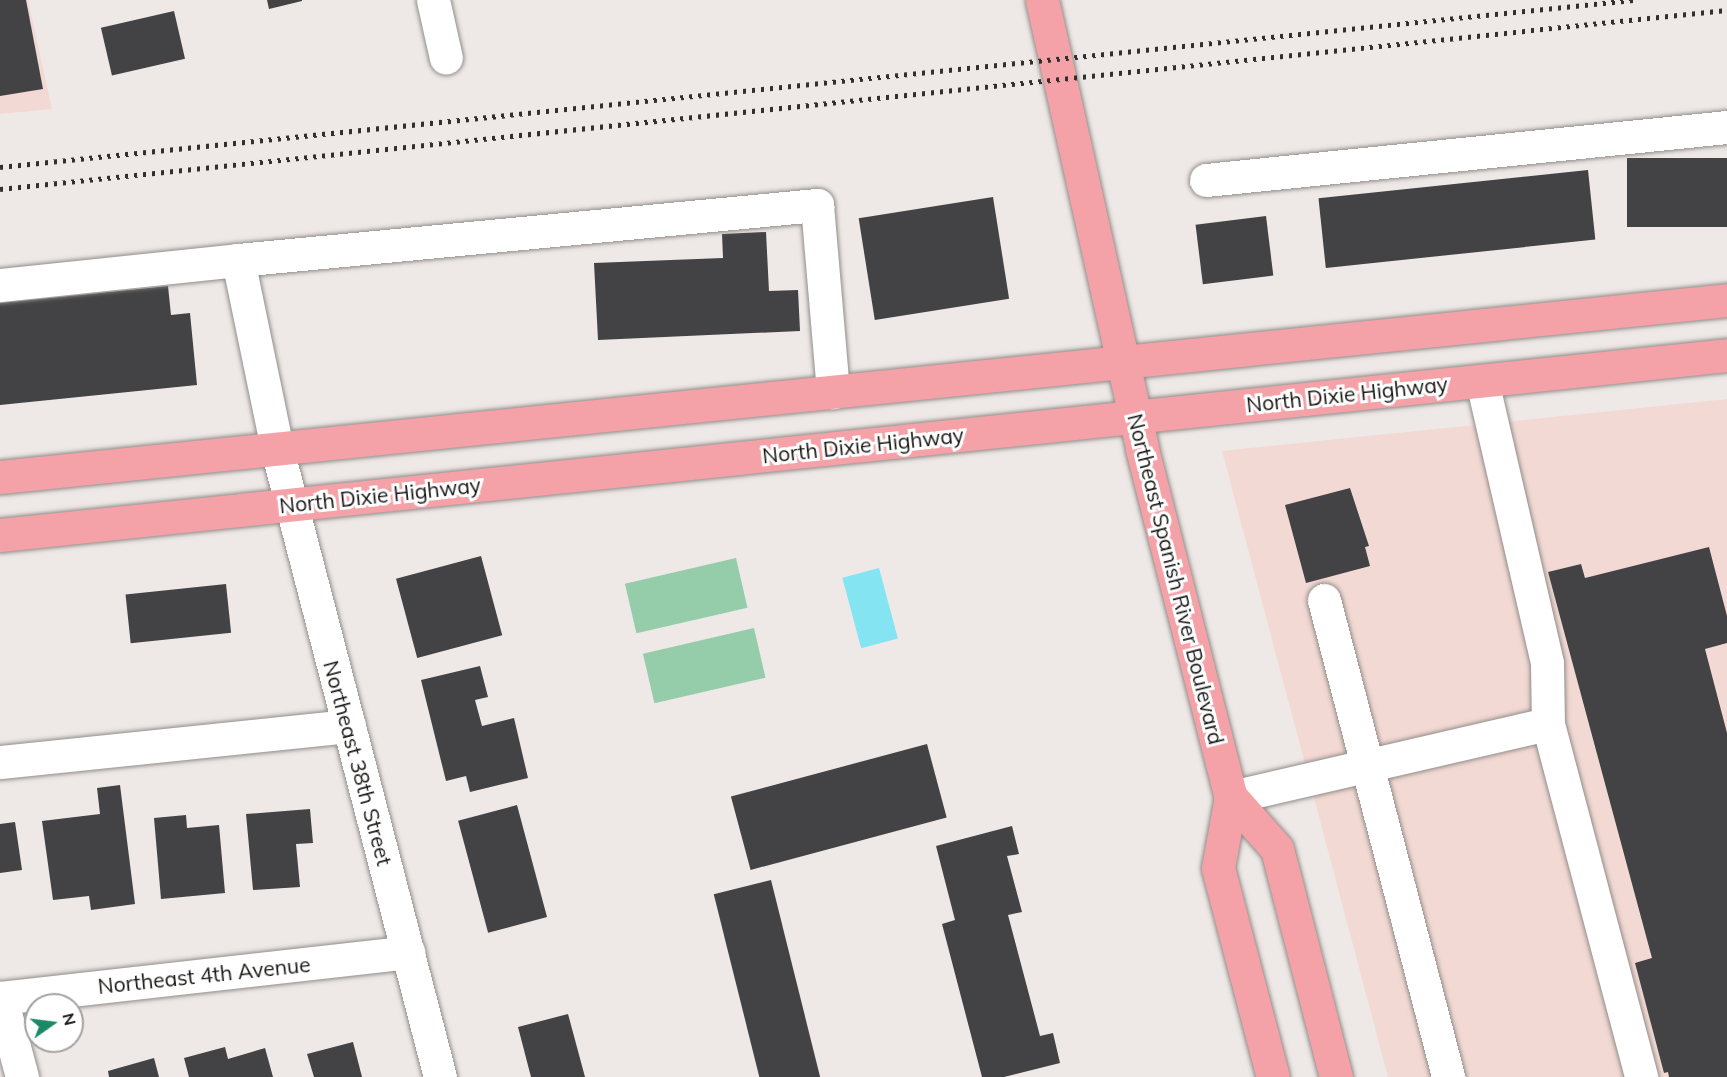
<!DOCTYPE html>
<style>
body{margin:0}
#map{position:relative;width:1727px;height:1077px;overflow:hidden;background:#eee9e6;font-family:Mulish,sans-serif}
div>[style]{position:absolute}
.commercial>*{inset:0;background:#f3d9d3}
.green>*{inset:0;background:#95ccaa;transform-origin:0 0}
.water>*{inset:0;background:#85e4f1;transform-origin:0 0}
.building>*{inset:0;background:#434245;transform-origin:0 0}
.roads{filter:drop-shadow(0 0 2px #918d8a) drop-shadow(0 0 2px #918d8a)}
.minor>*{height:33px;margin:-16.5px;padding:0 16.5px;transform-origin:16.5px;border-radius:16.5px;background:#fff}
.major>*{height:33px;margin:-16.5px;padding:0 16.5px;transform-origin:16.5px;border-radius:16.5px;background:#f4a2a7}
.rail>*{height:4.5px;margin-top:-2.25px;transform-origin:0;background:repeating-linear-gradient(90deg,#32302f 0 3px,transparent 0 9px)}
span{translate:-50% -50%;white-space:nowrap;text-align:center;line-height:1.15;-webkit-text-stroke:6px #fff;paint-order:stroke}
.street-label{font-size:21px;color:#171615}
.north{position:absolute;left:24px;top:993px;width:60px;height:60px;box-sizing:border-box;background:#fff;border:2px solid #a2a2a1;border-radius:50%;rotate:76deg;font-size:16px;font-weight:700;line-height:24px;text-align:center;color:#171615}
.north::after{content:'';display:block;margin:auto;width:21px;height:27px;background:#1b8967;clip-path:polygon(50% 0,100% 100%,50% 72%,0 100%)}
</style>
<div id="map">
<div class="commercial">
<div style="clip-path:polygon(0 0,28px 0,52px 109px,0 114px)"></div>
<div style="clip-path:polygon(1727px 399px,1727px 1077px,1388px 1077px,1222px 451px)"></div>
</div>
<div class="green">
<div style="left:736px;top:558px;width:51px;height:114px;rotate:77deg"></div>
<div style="left:754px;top:628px;width:51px;height:114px;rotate:77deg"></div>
</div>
<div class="water">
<div style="left:879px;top:568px;width:73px;height:38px;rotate:75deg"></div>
</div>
<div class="building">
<div style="clip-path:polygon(0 0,26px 0,43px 89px,0 96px)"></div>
<div style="clip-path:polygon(267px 0,302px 0,302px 1px,269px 9px)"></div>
<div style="left:174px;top:11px;width:49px;height:75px;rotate:77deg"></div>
<div style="left:1727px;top:158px;width:69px;height:100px;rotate:90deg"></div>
<div style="left:1588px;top:170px;width:70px;height:271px;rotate:84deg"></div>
<div style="left:993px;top:197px;width:103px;height:136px;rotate:81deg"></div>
<div style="left:1266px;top:216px;width:60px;height:71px;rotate:83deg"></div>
<div style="clip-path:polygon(766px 232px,769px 291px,798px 290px,800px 331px,598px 340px,594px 263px,723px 258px,722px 234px)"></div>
<div style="clip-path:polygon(168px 286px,171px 315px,190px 313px,197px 385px,0 405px,0 303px)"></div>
<div style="clip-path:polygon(1350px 488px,1369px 546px,1365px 547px,1370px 566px,1306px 583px,1285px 505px)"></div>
<div style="clip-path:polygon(1709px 547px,1727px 616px,1727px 643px,1705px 649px,1727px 733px,1727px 1077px,1669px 1077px,1668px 1072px,1664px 1073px,1635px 963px,1652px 958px,1548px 572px,1581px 564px,1585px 578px)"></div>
<div style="left:481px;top:556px;width:82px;height:88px;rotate:75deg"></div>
<div style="left:226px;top:584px;width:49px;height:101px;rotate:84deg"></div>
<div style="clip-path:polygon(480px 666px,488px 697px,475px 700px,482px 726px,514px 718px,528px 778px,470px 792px,466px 776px,446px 781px,421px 680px)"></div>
<div style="left:927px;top:744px;width:76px;height:203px;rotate:75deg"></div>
<div style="clip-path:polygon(120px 785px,135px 904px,91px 910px,89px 896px,53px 900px,42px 821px,100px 814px,97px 788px)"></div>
<div style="left:517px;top:805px;width:116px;height:61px;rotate:75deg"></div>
<div style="clip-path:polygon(310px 809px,313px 843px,296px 844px,300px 887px,253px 890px,246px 814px)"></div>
<div style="clip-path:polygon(186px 815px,187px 828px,219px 825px,225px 893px,161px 899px,154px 818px)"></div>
<div style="clip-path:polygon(15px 822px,22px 870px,0 873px,0 824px)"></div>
<div style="clip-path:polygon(1012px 826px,1019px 854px,1007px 856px,1022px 912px,1008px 915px,1040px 1036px,1053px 1033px,1060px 1063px,1004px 1077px,982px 1077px,942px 924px,955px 920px,936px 846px)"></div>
<div style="left:771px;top:880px;width:203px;height:59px;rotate:76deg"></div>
<div style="clip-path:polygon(568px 1014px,585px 1077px,531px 1077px,518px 1027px)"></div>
<div style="clip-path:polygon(353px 1042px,362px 1077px,314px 1077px,307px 1054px)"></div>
<div style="clip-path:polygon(225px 1047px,228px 1059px,265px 1048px,273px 1077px,189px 1077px,184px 1058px)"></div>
<div style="clip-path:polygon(154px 1058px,159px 1077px,109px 1077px,108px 1071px)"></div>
</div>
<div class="roads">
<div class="minor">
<div style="left:433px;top:0;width:59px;rotate:77.4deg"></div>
<div style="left:1206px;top:180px;width:524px;rotate:-5.81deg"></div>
<div style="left:238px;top:260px;width:582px;rotate:-5.43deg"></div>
<div style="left:817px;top:205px;width:188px;rotate:85.1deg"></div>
<div style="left:0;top:285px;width:239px;rotate:-6deg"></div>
<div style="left:238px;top:260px;width:193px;rotate:78.3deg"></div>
<div style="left:277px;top:449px;width:649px;rotate:75.45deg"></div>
<div style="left:1482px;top:381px;width:289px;rotate:77deg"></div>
<div style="left:1547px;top:663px;width:61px;rotate:89.1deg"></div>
<div style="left:1548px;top:724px;width:365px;rotate:75.2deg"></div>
<div style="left:1324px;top:600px;width:493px;rotate:75.4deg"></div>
<div style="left:0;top:762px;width:351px;rotate:-5.9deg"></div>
<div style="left:1231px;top:797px;width:325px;rotate:-13deg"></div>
<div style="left:0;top:998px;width:411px;rotate:-6.4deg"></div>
<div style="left:1px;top:998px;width:82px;rotate:75.1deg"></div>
</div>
<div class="major">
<div style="left:1042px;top:0;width:460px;rotate:77.4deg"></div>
<div style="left:1142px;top:449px;width:359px;rotate:75.7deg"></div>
<div style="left:1231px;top:797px;width:72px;rotate:100.4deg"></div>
<div style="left:1218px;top:868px;width:216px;rotate:75.3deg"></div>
<div style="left:0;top:477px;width:1736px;rotate:-5.85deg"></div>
<div style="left:0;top:535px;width:1736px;rotate:-5.95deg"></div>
<div style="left:1231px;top:797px;width:69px;rotate:48.5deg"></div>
<div style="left:1277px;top:849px;width:236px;rotate:75.5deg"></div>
</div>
</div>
<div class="rail">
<div style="left:0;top:167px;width:1642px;rotate:-5.84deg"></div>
<div style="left:0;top:189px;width:1736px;rotate:-5.92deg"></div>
</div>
<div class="street-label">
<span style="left:1347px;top:394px;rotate:-6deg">North Dixie Highway</span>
<span style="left:863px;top:445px;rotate:-6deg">North Dixie Highway</span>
<span style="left:380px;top:495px;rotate:-6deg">North Dixie Highway</span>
<span style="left:1176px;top:579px;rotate:76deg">Northeast Spanish River Boulevard</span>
<span style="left:358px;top:763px;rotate:75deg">Northeast 38th Street</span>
<span style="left:204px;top:975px;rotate:-6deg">Northeast 4th Avenue</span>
</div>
<div class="north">N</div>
</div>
